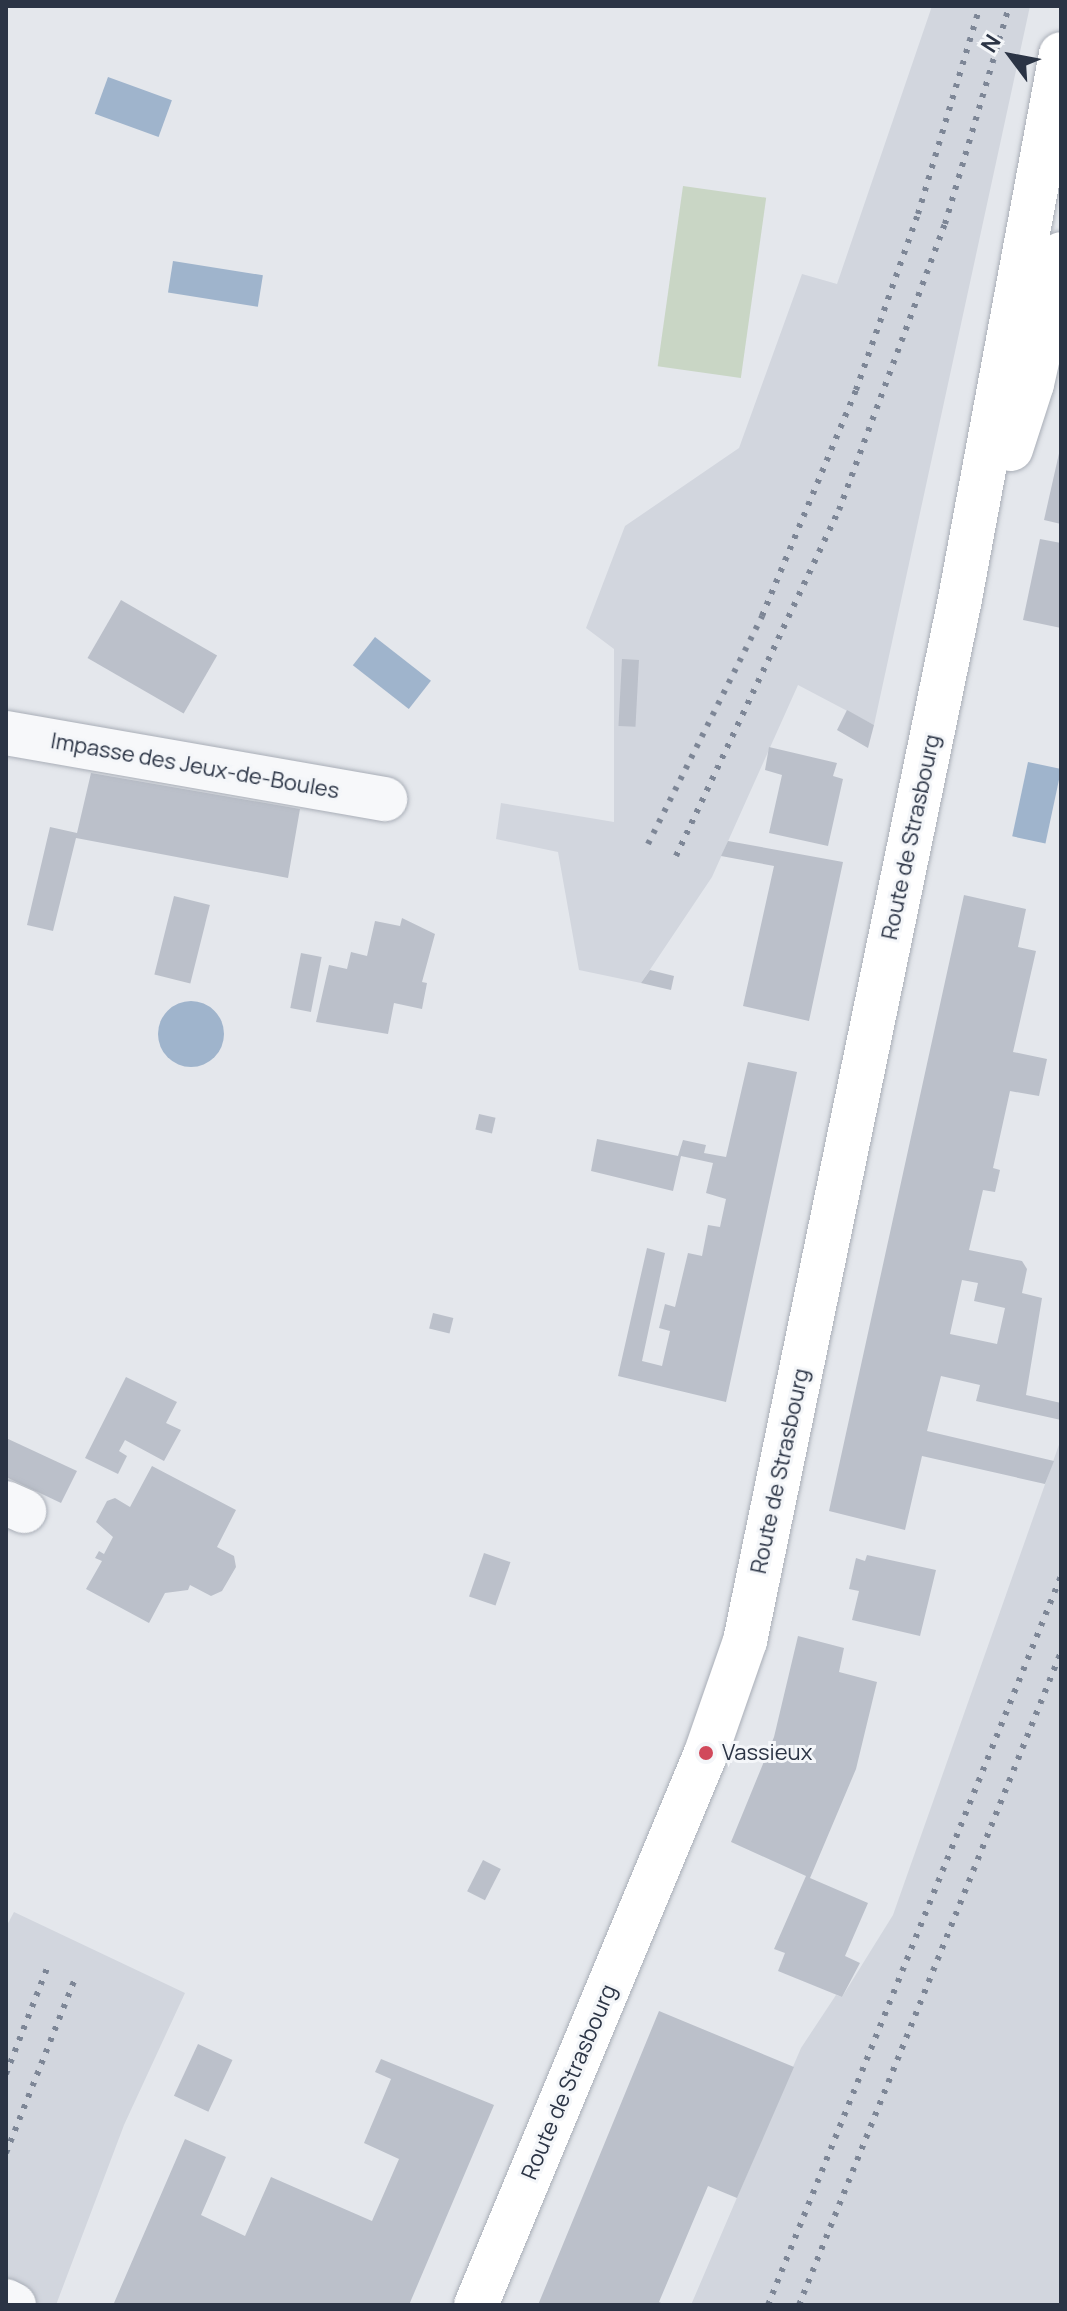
<!DOCTYPE html>
<style>
body{margin:0}
#map{position:relative;width:1067px;height:2311px;overflow:hidden;background:#e4e7ec;font-family:Manrope,sans-serif}
div>[style]{position:absolute}
.built>*{inset:0;background:#d2d6de}
.green>*{inset:0;background:#c9d6c5;transform-origin:0 0}
.water>*{inset:0;background:#9fb4cc;transform-origin:0 0}
.round{border-radius:50%}
.building>*{inset:0;background:#bbc0ca;transform-origin:0 0}
.roads{filter:drop-shadow(0 0 2px #a9aeb7) drop-shadow(0 0 2px #a9aeb7)}
.minor>*{height:44px;margin:-22px;padding:0 22px;transform-origin:22px;border-radius:22px;background:#f7f8fa}
.secondary>*{height:44px;margin:-22px;padding:0 22px;transform-origin:22px;border-radius:22px;background:#fff}
.rail>*{height:6px;margin-top:-3px;transform-origin:0;background:repeating-linear-gradient(90deg,#7d8696 0 4px,transparent 0 12px)}
.dots>*{width:22px;height:22px;translate:-50% -50%;box-sizing:border-box;border:4px solid #f4f6f9;border-radius:50%}
span{translate:-50% -50%;white-space:nowrap;text-align:center;line-height:1.15;-webkit-text-stroke:6px #f4f6f9;paint-order:stroke}
.street-label{font-size:22px;color:#2b3445}
.poi-label{font-size:22px;color:#2b3445}
.left{translate:0 -50%;text-align:left}
.frame{position:absolute;inset:0;border:8px solid #2b3445;pointer-events:none}
.north{position:absolute;left:971px;top:16px;width:80px;height:80px;-webkit-text-stroke:6px #f4f6f9;paint-order:stroke;rotate:302deg;font-size:22px;font-weight:700;line-height:32px;text-align:center;color:#2b3445}
.north::after{content:'';display:block;margin:auto;width:28px;height:36px;background:#2b3445;clip-path:polygon(50% 0,100% 100%,50% 72%,0 100%)}
</style>
<div id="map">
<div class="built">
<div style="clip-path:polygon(932px 6px,1030px 6px,874px 725px,798px 685px,712px 877px,641px 983px,579px 970px,558px 852px,496px 839px,501px 803px,614px 822px,614px 649px,586px 628px,625px 526px,739px 448px,802px 274px,837px 284px)"></div>
<div style="clip-path:polygon(1061px 1439px,1061px 2305px,691px 2305px,801px 2048px,836px 1995px,842px 1997px,893px 1915px)"></div>
<div style="clip-path:polygon(14px 1912px,185px 1993px,124px 2125px,56px 2305px,6px 2305px,6px 1927px)"></div>
</div>
<div class="green">
<div style="left:683px;top:186px;width:84px;height:182px;rotate:8deg"></div>
</div>
<div class="water">
<div style="left:108px;top:77px;width:68px;height:39px;rotate:20deg"></div>
<div style="left:173px;top:261px;width:91px;height:32px;rotate:9deg"></div>
<div style="left:375px;top:637px;width:71px;height:36px;rotate:38deg"></div>
<div style="left:1028px;top:762px;width:34px;height:76px;rotate:12deg"></div>
<div class="round" style="left:158px;top:1001px;width:66px;height:66px"></div>
</div>
<div class="building">
<div style="clip-path:polygon(1060px 449px,1061px 449px,1061px 524px,1044px 520px)"></div>
<div style="clip-path:polygon(1040px 539px,1061px 543px,1061px 628px,1023px 620px)"></div>
<div style="left:121px;top:600px;width:111px;height:67px;rotate:30deg"></div>
<div style="left:622px;top:659px;width:17px;height:67px;rotate:3deg"></div>
<div style="clip-path:polygon(847px 710px,874px 725px,868px 748px,837px 730px)"></div>
<div style="clip-path:polygon(769px 747px,837px 763px,833px 776px,843px 779px,828px 846px,769px 833px,782px 775px,765px 770px)"></div>
<div style="clip-path:polygon(91px 773px,300px 809px,288px 878px,76px 838px,53px 931px,27px 925px,50px 827px,77px 833px)"></div>
<div style="clip-path:polygon(728px 841px,843px 862px,809px 1021px,743px 1006px,774px 866px,721px 856px)"></div>
<div style="clip-path:polygon(evenodd,964px 895px,1026px 909px,1018px 947px,1036px 951px,1013px 1052px,1047px 1059px,1039px 1096px,1010px 1091px,993px 1168px,1000px 1170px,995px 1192px,983px 1190px,969px 1250px,1022px 1261px,1027px 1269px,1022px 1293px,1042px 1298px,1026px 1395px,1061px 1403px,1061px 1420px,976px 1401px,980px 1385px,941px 1376px,927px 1431px,1054px 1461px,1045px 1484px,922px 1456px,905px 1530px,829px 1511px,964px 895px,962px 1280px,978px 1283px,974px 1301px,1005px 1308px,997px 1344px,950px 1334px,962px 1280px)"></div>
<div style="left:174px;top:896px;width:37px;height:81px;rotate:14deg"></div>
<div style="clip-path:polygon(402px 918px,435px 934px,422px 982px,427px 983px,422px 1009px,394px 1003px,388px 1034px,316px 1022px,329px 965px,347px 969px,351px 952px,367px 956px,375px 921px,400px 926px)"></div>
<div style="left:301px;top:953px;width:21px;height:56px;rotate:11deg"></div>
<div style="clip-path:polygon(650px 970px,674px 976px,671px 990px,641px 983px)"></div>
<div style="clip-path:polygon(748px 1062px,797px 1072px,726px 1402px,618px 1376px,647px 1248px,665px 1253px,642px 1361px,662px 1366px,670px 1331px,659px 1328px,665px 1304px,675px 1307px,688px 1253px,702px 1256px,708px 1225px,720px 1227px,726px 1199px,706px 1193px,713px 1163px,681px 1156px,673px 1191px,591px 1171px,597px 1139px,678px 1156px,683px 1140px,706px 1145px,704px 1153px,726px 1157px)"></div>
<div style="left:479px;top:1114px;width:17px;height:16px;rotate:13deg"></div>
<div style="left:433px;top:1313px;width:21px;height:16px;rotate:14deg"></div>
<div style="clip-path:polygon(126px 1377px,177px 1402px,166px 1423px,181px 1430px,164px 1461px,125px 1440px,119px 1451px,127px 1456px,118px 1474px,85px 1458px)"></div>
<div style="clip-path:polygon(6px 1438px,77px 1471px,61px 1503px,6px 1477px)"></div>
<div style="clip-path:polygon(152px 1466px,236px 1510px,217px 1547px,234px 1556px,236px 1567px,222px 1591px,211px 1596px,190px 1585px,188px 1590px,165px 1593px,149px 1623px,86px 1589px,102px 1561px,95px 1558px,99px 1551px,104px 1554px,113px 1537px,96px 1522px,107px 1501px,115px 1498px,130px 1507px)"></div>
<div style="left:484px;top:1553px;width:28px;height:46px;rotate:19deg"></div>
<div style="clip-path:polygon(867px 1555px,936px 1570px,920px 1636px,852px 1620px,859px 1591px,849px 1589px,856px 1558px,865px 1561px)"></div>
<div style="clip-path:polygon(798px 1636px,844px 1648px,839px 1672px,877px 1682px,856px 1769px,810px 1878px,868px 1903px,845px 1956px,860px 1963px,842px 1997px,778px 1971px,785px 1953px,774px 1949px,806px 1876px,731px 1842px,774px 1737px)"></div>
<div style="left:483px;top:1860px;width:20px;height:35px;rotate:27deg"></div>
<div style="clip-path:polygon(659px 2011px,794px 2067px,737px 2198px,708px 2186px,659px 2302px,666px 2305px,538px 2305px)"></div>
<div style="left:198px;top:2044px;width:38px;height:57px;rotate:25deg"></div>
<div style="clip-path:polygon(381px 2059px,494px 2105px,409px 2305px,114px 2303px,185px 2139px,226px 2157px,201px 2215px,245px 2236px,271px 2177px,372px 2221px,399px 2159px,364px 2143px,391px 2079px,375px 2072px)"></div>
</div>
<div class="roads">
<div class="minor">
<div style="left:6px;top:733px;width:385px;rotate:9.9deg"></div>
<div style="left:6px;top:1503px;width:20px;rotate:24deg"></div>
<div style="left:6px;top:2301px;width:9px;rotate:27deg"></div>
</div>
<div class="secondary">
<div style="left:1011px;top:449px;width:68px;rotate:-72.1deg"></div>
<div style="left:1032px;top:384px;width:133px;rotate:-77.4deg"></div>
<div style="left:476px;top:2305px;width:598px;rotate:-67.38deg"></div>
<div style="left:706px;top:1753px;width:119px;rotate:-70.8deg"></div>
<div style="left:745px;top:1641px;width:1064px;rotate:-78.34deg"></div>
<div style="left:960px;top:599px;width:554px;rotate:-79.5deg"></div>
</div>
</div>
<div class="rail">
<div style="left:648px;top:844px;width:255px;rotate:-63.4deg"></div>
<div style="left:762px;top:616px;width:245px;rotate:-67.4deg"></div>
<div style="left:856px;top:390px;width:187px;rotate:-70.6deg"></div>
<div style="left:918px;top:214px;width:217px;rotate:-73.4deg"></div>
<div style="left:676px;top:856px;width:382px;rotate:-64.8deg"></div>
<div style="left:839px;top:510px;width:305px;rotate:-69.7deg"></div>
<div style="left:945px;top:224px;width:227px;rotate:-73.6deg"></div>
<div style="left:6px;top:2074px;width:119px;rotate:-68.8deg"></div>
<div style="left:6px;top:2153px;width:190px;rotate:-68.4deg"></div>
<div style="left:768px;top:2305px;width:786px;rotate:-68.1deg"></div>
<div style="left:799px;top:2305px;width:704px;rotate:-68.14deg"></div>
</div>
<div class="dots">
<div style="left:706px;top:1753px;background:#d1495b"></div>
</div>
<div class="street-label">
<span style="left:195px;top:766px;rotate:10deg">Impasse des Jeux-de-Boules</span>
<span style="left:911px;top:837px;rotate:-78deg">Route de Strasbourg</span>
<span style="left:780px;top:1471px;rotate:-78deg">Route de Strasbourg</span>
<span style="left:569px;top:2082px;rotate:-67deg">Route de Strasbourg</span>
</div>
<div class="poi-label">
<span class="left" style="left:722px;top:1753px">Vassieux</span>
</div>
<div class="frame"></div>
<div class="north">N</div>
</div>
